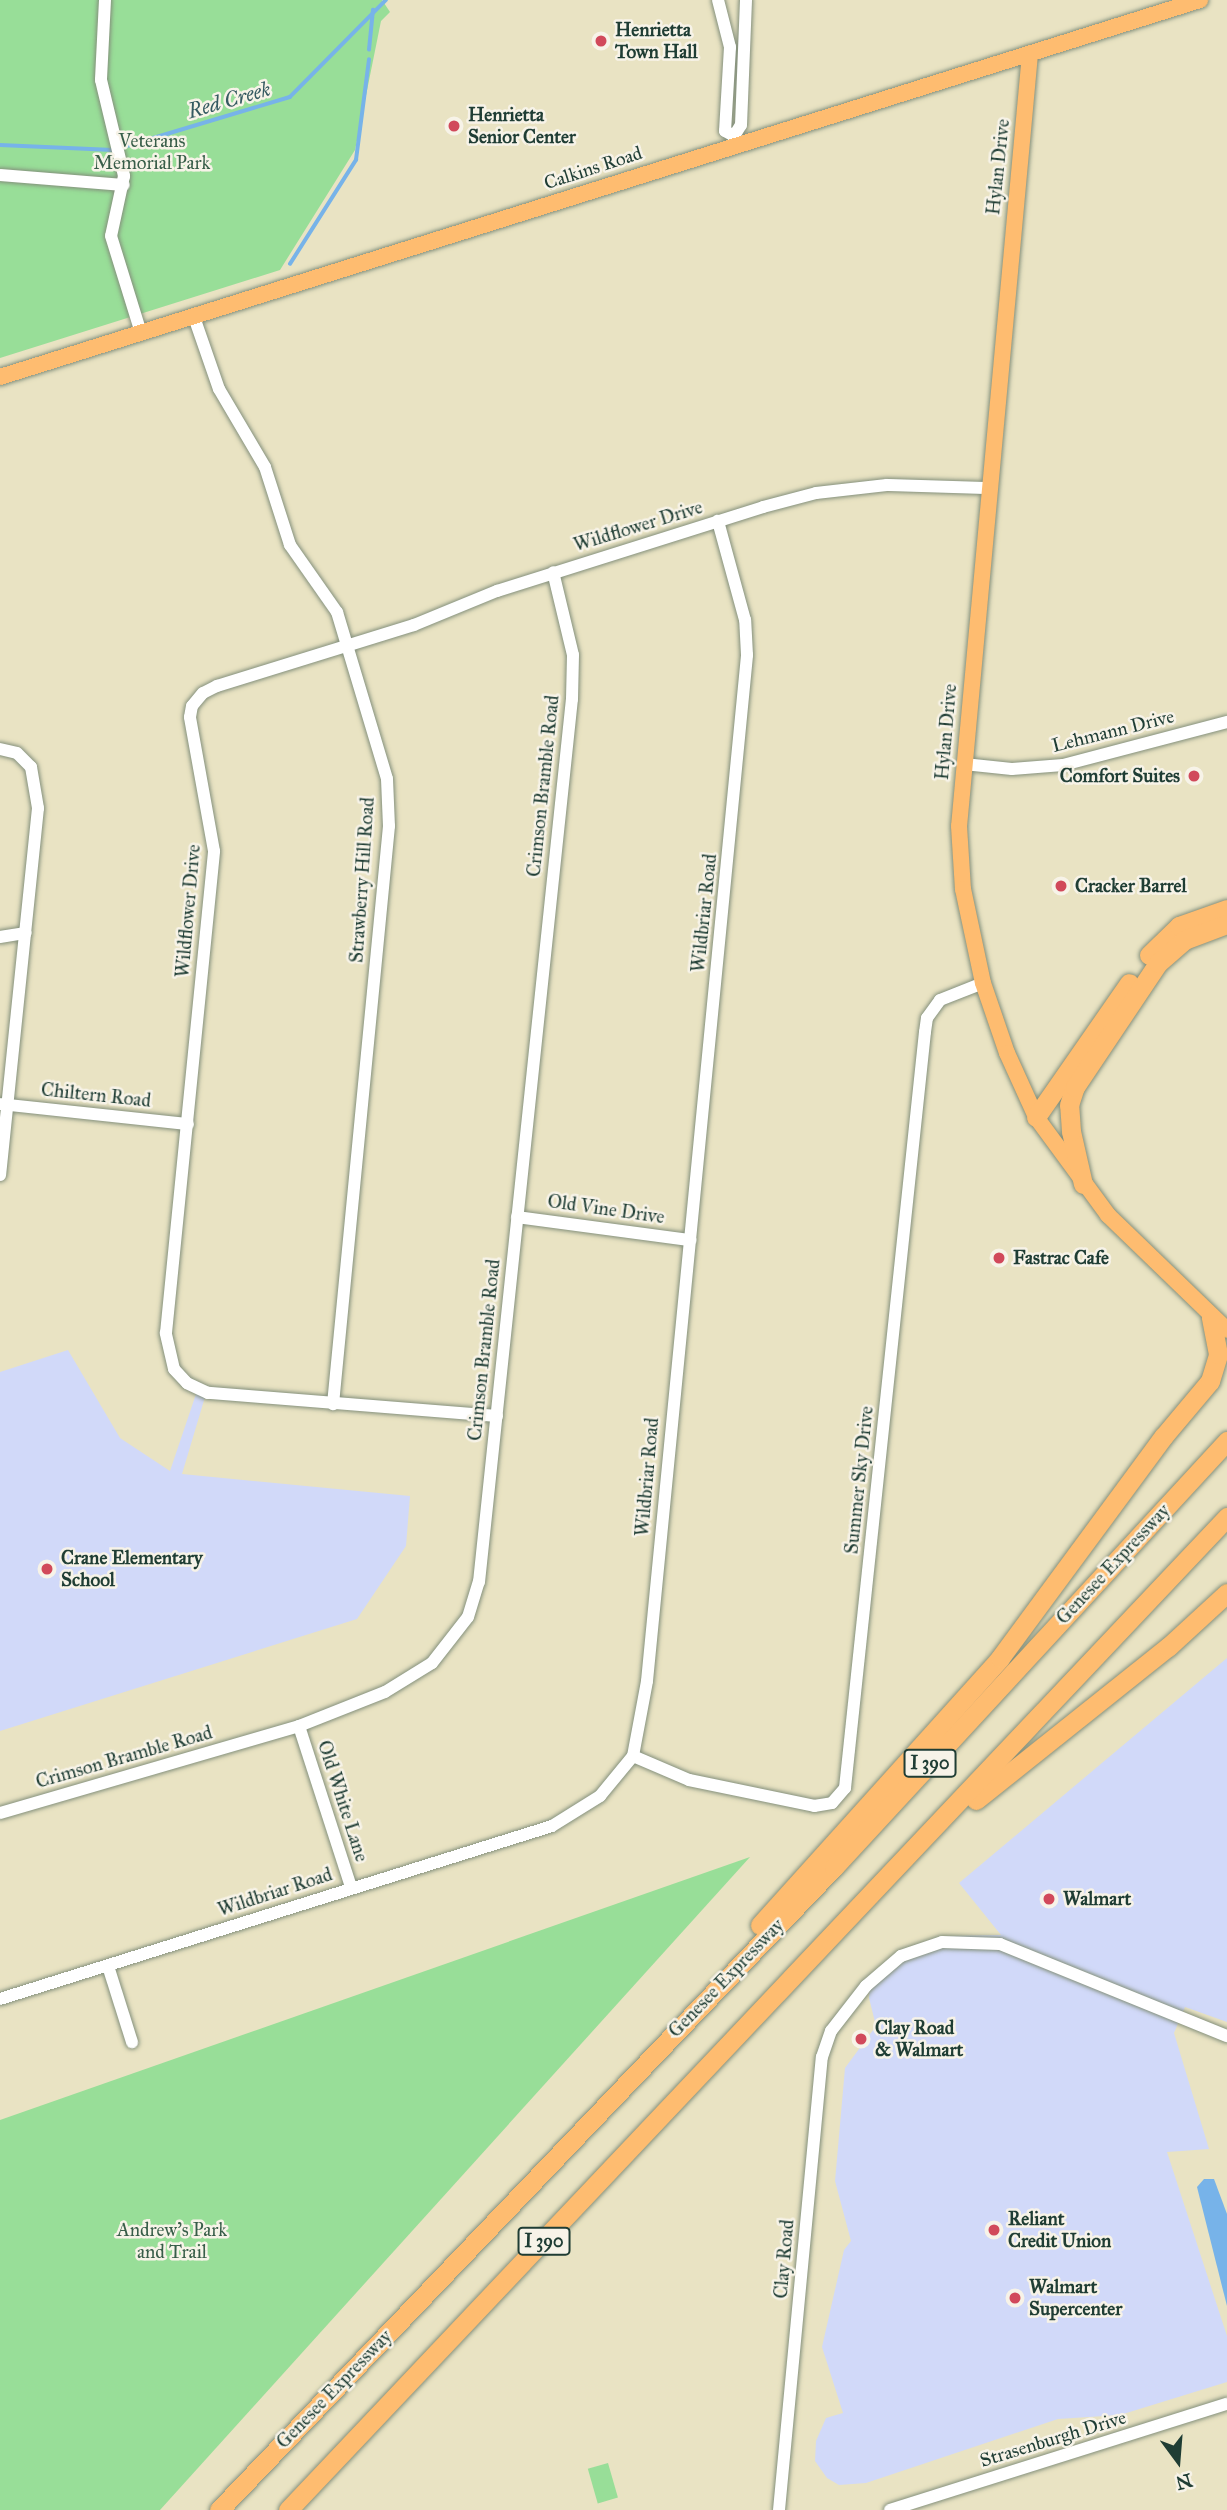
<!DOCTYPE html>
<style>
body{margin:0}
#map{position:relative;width:1227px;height:2510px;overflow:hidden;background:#e9e3c3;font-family:"IM FELL Great Primer",serif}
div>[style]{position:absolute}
.built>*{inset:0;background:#d1d9f9}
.green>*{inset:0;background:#98de98;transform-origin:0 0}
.water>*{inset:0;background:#77b3e9}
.stream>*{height:3.5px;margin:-1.75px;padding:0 1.75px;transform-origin:1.75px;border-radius:1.75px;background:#77b3e9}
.roads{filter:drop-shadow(0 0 2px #84907c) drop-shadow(0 0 2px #84907c)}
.minor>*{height:12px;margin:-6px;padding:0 6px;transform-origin:6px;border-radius:6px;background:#fff}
.major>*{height:16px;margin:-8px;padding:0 8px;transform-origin:8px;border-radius:8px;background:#febc70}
.highway>*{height:19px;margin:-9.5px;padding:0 9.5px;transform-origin:9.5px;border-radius:9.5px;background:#febc70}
.dots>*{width:19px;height:19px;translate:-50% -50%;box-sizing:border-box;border:4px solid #f7f3e8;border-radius:50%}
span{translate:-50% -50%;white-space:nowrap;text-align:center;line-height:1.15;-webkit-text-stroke:5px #f7f3e8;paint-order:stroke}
.shield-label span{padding:2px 5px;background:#f7f3e8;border:2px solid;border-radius:5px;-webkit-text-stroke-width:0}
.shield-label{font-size:18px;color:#1f3d34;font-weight:700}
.poi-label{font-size:19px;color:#1f3d34;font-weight:700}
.left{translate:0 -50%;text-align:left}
.right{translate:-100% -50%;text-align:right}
.park-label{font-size:19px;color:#375d48}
.street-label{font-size:19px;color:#1f3d34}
.water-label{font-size:21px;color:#355a61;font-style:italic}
.north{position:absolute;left:1143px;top:2426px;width:70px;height:70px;-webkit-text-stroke:5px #f7f3e8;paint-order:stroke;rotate:164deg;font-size:19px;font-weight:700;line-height:28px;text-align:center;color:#1f3d34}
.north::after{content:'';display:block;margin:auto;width:24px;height:32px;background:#1f3d34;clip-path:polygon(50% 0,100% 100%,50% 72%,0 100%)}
</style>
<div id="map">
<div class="built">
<div style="clip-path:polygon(68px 1350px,120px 1438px,170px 1471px,196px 1394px,205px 1397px,182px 1474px,410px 1496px,406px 1546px,357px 1619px,0 1731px,0 1372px)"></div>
<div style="clip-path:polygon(1227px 1658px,1227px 2022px,1185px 2007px,1174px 2033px,1209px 2149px,1167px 2152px,1227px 2336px,1227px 2382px,1120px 2415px,1058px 2419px,866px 2483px,839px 2485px,827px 2478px,815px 2461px,816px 2441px,826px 2418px,843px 2413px,822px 2347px,844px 2250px,851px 2241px,835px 2181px,845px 2068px,876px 2026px,869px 1998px,871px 1974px,949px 1936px,1001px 1935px,959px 1883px)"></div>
</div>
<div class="green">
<div style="clip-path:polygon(0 0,382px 0,390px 12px,381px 21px,355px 150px,280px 270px,0 358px)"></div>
<div style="clip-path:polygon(750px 1857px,160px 2510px,0 2510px,0 2120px)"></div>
<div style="left:608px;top:2463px;width:36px;height:21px;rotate:74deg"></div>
</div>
<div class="water">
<div style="clip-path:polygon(1204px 2179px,1214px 2179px,1227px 2214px,1227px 2306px,1197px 2187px)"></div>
</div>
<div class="stream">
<div style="left:369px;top:50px;width:40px;rotate:-84.3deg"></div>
<div style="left:0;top:145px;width:113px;rotate:2.5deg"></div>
<div style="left:120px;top:148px;width:177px;rotate:-16.7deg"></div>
<div style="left:290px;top:97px;width:136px;rotate:-45.3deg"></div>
<div style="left:290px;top:264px;width:123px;rotate:-57.6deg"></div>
<div style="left:356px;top:160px;width:101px;rotate:-82.6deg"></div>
</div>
<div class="roads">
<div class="minor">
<div style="left:105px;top:0;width:80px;rotate:92.9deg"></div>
<div style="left:101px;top:80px;width:99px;rotate:76.5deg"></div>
<div style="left:124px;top:176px;width:61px;rotate:102.2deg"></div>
<div style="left:111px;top:236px;width:102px;rotate:72.8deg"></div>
<div style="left:718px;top:0;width:49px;rotate:75.7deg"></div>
<div style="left:730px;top:47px;width:84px;rotate:93.4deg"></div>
<div style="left:725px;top:131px;width:10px;rotate:29deg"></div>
<div style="left:735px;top:145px;width:9px;rotate:-96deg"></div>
<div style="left:734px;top:136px;width:13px;rotate:-58deg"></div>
<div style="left:741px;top:125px;width:125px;rotate:-87.7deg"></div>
<div style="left:0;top:175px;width:124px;rotate:4.6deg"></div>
<div style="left:194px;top:317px;width:76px;rotate:70.9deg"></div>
<div style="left:219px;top:389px;width:91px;rotate:59.5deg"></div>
<div style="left:265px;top:467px;width:82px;rotate:72.2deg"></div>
<div style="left:290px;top:545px;width:82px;rotate:55deg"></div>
<div style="left:337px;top:612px;width:174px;rotate:73.3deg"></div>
<div style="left:387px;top:779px;width:47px;rotate:87.6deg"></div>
<div style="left:389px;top:826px;width:581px;rotate:95.53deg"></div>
<div style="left:0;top:749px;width:17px;rotate:13deg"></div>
<div style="left:17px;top:753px;width:20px;rotate:45deg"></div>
<div style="left:31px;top:767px;width:42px;rotate:80.3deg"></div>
<div style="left:38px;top:808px;width:369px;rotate:95.9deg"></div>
<div style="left:964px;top:764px;width:48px;rotate:5.9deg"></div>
<div style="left:1012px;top:769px;width:51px;rotate:-4.5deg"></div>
<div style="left:1063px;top:765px;width:170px;rotate:-14.7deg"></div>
<div style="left:0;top:937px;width:26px;rotate:-9deg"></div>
<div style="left:0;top:1104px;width:189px;rotate:6.1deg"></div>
<div style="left:517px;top:1217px;width:175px;rotate:7.6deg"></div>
<div style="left:497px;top:1416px;width:290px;rotate:-175.4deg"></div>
<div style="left:208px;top:1393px;width:23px;rotate:-155deg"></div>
<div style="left:187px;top:1383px;width:19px;rotate:-133deg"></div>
<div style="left:174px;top:1369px;width:37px;rotate:-103deg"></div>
<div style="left:166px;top:1333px;width:484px;rotate:-84.3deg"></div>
<div style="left:214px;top:851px;width:136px;rotate:-100.2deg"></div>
<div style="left:190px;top:717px;width:11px;rotate:-80deg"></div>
<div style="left:192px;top:706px;width:17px;rotate:-50deg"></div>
<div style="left:203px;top:693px;width:16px;rotate:-27deg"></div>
<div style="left:217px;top:686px;width:206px;rotate:-17.2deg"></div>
<div style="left:414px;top:625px;width:90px;rotate:-22.3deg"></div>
<div style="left:497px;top:591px;width:279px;rotate:-17.5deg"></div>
<div style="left:763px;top:507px;width:55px;rotate:-14.8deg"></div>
<div style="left:816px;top:493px;width:71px;rotate:-6.4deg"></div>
<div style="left:887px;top:485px;width:100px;rotate:1.7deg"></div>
<div style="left:299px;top:1726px;width:169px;rotate:72.1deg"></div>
<div style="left:633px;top:1756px;width:61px;rotate:23.2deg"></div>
<div style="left:689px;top:1780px;width:128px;rotate:11.7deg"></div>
<div style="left:814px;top:1806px;width:18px;rotate:-9deg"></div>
<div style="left:832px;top:1803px;width:20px;rotate:-49deg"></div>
<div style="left:845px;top:1788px;width:760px;rotate:-83.96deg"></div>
<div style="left:925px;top:1032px;width:14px;rotate:-82deg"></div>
<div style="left:927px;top:1018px;width:22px;rotate:-54deg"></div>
<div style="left:940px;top:1000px;width:46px;rotate:-21.6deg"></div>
<div style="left:0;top:1813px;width:311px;rotate:-16.2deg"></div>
<div style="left:299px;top:1726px;width:92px;rotate:-21.6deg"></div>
<div style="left:385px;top:1692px;width:55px;rotate:-31.7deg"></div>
<div style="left:432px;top:1663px;width:58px;rotate:-52deg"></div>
<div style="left:468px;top:1617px;width:37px;rotate:-73deg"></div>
<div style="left:479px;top:1582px;width:888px;rotate:-83.99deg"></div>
<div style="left:572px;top:699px;width:44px;rotate:-88.7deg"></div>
<div style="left:573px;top:655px;width:85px;rotate:-103.5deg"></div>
<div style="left:108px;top:1966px;width:80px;rotate:72.5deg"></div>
<div style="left:0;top:1999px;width:578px;rotate:-17.4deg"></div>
<div style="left:552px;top:1826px;width:57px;rotate:-32deg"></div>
<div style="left:600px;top:1796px;width:52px;rotate:-50.5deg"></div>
<div style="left:633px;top:1756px;width:76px;rotate:-79.4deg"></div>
<div style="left:647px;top:1681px;width:1031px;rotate:-84.43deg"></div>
<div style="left:747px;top:655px;width:35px;rotate:-93deg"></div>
<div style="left:745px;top:620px;width:103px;rotate:-105.3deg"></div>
<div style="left:779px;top:2510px;width:455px;rotate:-84.6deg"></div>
<div style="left:822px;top:2057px;width:28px;rotate:-71deg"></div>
<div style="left:831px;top:2031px;width:57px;rotate:-52.1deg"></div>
<div style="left:866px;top:1986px;width:46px;rotate:-40.6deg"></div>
<div style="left:901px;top:1956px;width:43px;rotate:-18.9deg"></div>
<div style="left:942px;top:1942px;width:58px;rotate:2deg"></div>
<div style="left:1000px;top:1944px;width:245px;rotate:22.1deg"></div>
<div style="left:890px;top:2510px;width:353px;rotate:-17.5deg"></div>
</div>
<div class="major">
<div style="left:1030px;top:54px;width:775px;rotate:95.25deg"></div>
<div style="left:959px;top:826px;width:63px;rotate:86.4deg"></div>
<div style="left:963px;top:889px;width:96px;rotate:78deg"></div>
<div style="left:983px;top:983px;width:74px;rotate:71.1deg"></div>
<div style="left:1007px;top:1053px;width:70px;rotate:65.6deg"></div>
<div style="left:1036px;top:1117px;width:122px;rotate:53.7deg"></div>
<div style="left:1108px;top:1215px;width:165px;rotate:44deg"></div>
<div style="left:0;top:377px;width:1258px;rotate:-17.44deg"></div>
</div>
<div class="highway">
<div style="left:1149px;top:955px;width:42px;rotate:-44deg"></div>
<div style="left:1179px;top:926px;width:51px;rotate:-19.5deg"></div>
<div style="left:1036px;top:1117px;width:163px;rotate:-55.2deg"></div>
<div style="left:1083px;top:1184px;width:54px;rotate:-102.8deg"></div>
<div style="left:1071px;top:1131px;width:26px;rotate:-94deg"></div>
<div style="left:1069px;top:1105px;width:19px;rotate:-72deg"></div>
<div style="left:1075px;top:1087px;width:149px;rotate:-56.2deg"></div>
<div style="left:1158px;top:963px;width:35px;rotate:-41deg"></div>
<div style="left:1184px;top:940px;width:46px;rotate:-20.4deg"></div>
<div style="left:976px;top:1800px;width:246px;rotate:-38.6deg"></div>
<div style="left:1168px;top:1647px;width:80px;rotate:-42.5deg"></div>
<div style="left:760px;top:1925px;width:359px;rotate:-48deg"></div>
<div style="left:1000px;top:1658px;width:275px;rotate:-53.6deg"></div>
<div style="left:1163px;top:1437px;width:73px;rotate:-50deg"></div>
<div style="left:1210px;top:1381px;width:28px;rotate:-73deg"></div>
<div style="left:1218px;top:1354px;width:38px;rotate:-101deg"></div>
<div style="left:219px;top:2510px;width:890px;rotate:-46.28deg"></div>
<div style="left:834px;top:1867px;width:580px;rotate:-47.31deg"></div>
<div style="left:288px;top:2510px;width:1367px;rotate:-46.6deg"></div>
</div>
</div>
<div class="dots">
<div style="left:601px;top:41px;background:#d1495b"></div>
<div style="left:454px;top:126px;background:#d1495b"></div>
<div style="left:1194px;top:776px;background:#d1495b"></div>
<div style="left:1061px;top:886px;background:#d1495b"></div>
<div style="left:999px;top:1258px;background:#d1495b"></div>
<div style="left:47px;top:1569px;background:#d1495b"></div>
<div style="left:1049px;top:1899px;background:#d1495b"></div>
<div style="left:861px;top:2039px;background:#d1495b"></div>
<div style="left:994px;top:2230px;background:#d1495b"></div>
<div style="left:1015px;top:2298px;background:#d1495b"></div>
</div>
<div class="shield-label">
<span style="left:930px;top:1763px">I 390</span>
<span style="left:544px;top:2241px">I 390</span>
</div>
<div class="poi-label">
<span class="left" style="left:615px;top:41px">Henrietta<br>Town Hall</span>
<span class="left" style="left:468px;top:126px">Henrietta<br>Senior Center</span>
<span class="right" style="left:1180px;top:776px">Comfort Suites</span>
<span class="left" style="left:1075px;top:886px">Cracker Barrel</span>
<span class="left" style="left:1013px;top:1258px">Fastrac Cafe</span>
<span class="left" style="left:61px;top:1569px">Crane Elementary<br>School</span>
<span class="left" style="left:1063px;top:1899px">Walmart</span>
<span class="left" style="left:875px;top:2039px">Clay Road<br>&amp; Walmart</span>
<span class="left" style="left:1008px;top:2230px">Reliant<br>Credit Union</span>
<span class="left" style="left:1029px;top:2298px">Walmart<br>Supercenter</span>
</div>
<div class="park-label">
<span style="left:152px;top:152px">Veterans<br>Memorial Park</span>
<span style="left:172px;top:2241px">Andrew's Park<br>and Trail</span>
</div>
<div class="street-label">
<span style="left:998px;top:167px;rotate:-84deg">Hylan Drive</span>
<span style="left:593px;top:168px;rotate:-18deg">Calkins Road</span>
<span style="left:638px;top:526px;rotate:-17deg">Wildflower Drive</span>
<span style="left:1113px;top:731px;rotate:-14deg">Lehmann Drive</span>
<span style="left:946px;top:732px;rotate:-85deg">Hylan Drive</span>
<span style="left:543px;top:786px;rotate:-84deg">Crimson Bramble Road</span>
<span style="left:362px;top:880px;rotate:-86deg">Strawberry Hill Road</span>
<span style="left:188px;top:911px;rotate:-85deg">Wildflower Drive</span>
<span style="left:704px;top:913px;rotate:-84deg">Wildbriar Road</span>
<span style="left:96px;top:1095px;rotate:6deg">Chiltern Road</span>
<span style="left:606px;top:1209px;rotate:8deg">Old Vine Drive</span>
<span style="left:484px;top:1350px;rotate:-84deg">Crimson Bramble Road</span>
<span style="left:647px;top:1477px;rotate:-85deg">Wildbriar Road</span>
<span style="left:859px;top:1480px;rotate:-84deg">Summer Sky Drive</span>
<span style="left:1113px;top:1564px;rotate:-47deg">Genesee Expressway</span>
<span style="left:124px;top:1757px;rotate:-16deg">Crimson Bramble Road</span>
<span style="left:343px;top:1801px;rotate:72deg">Old White Lane</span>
<span style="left:275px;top:1892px;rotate:-18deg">Wildbriar Road</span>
<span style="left:726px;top:1978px;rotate:-46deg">Genesee Expressway</span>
<span style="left:784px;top:2259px;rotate:-85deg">Clay Road</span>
<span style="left:334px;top:2389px;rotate:-46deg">Genesee Expressway</span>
<span style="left:1053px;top:2439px;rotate:-17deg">Strasenburgh Drive</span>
</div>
<div class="water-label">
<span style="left:229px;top:100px;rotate:-16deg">Red Creek</span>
</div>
<div class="north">N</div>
</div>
